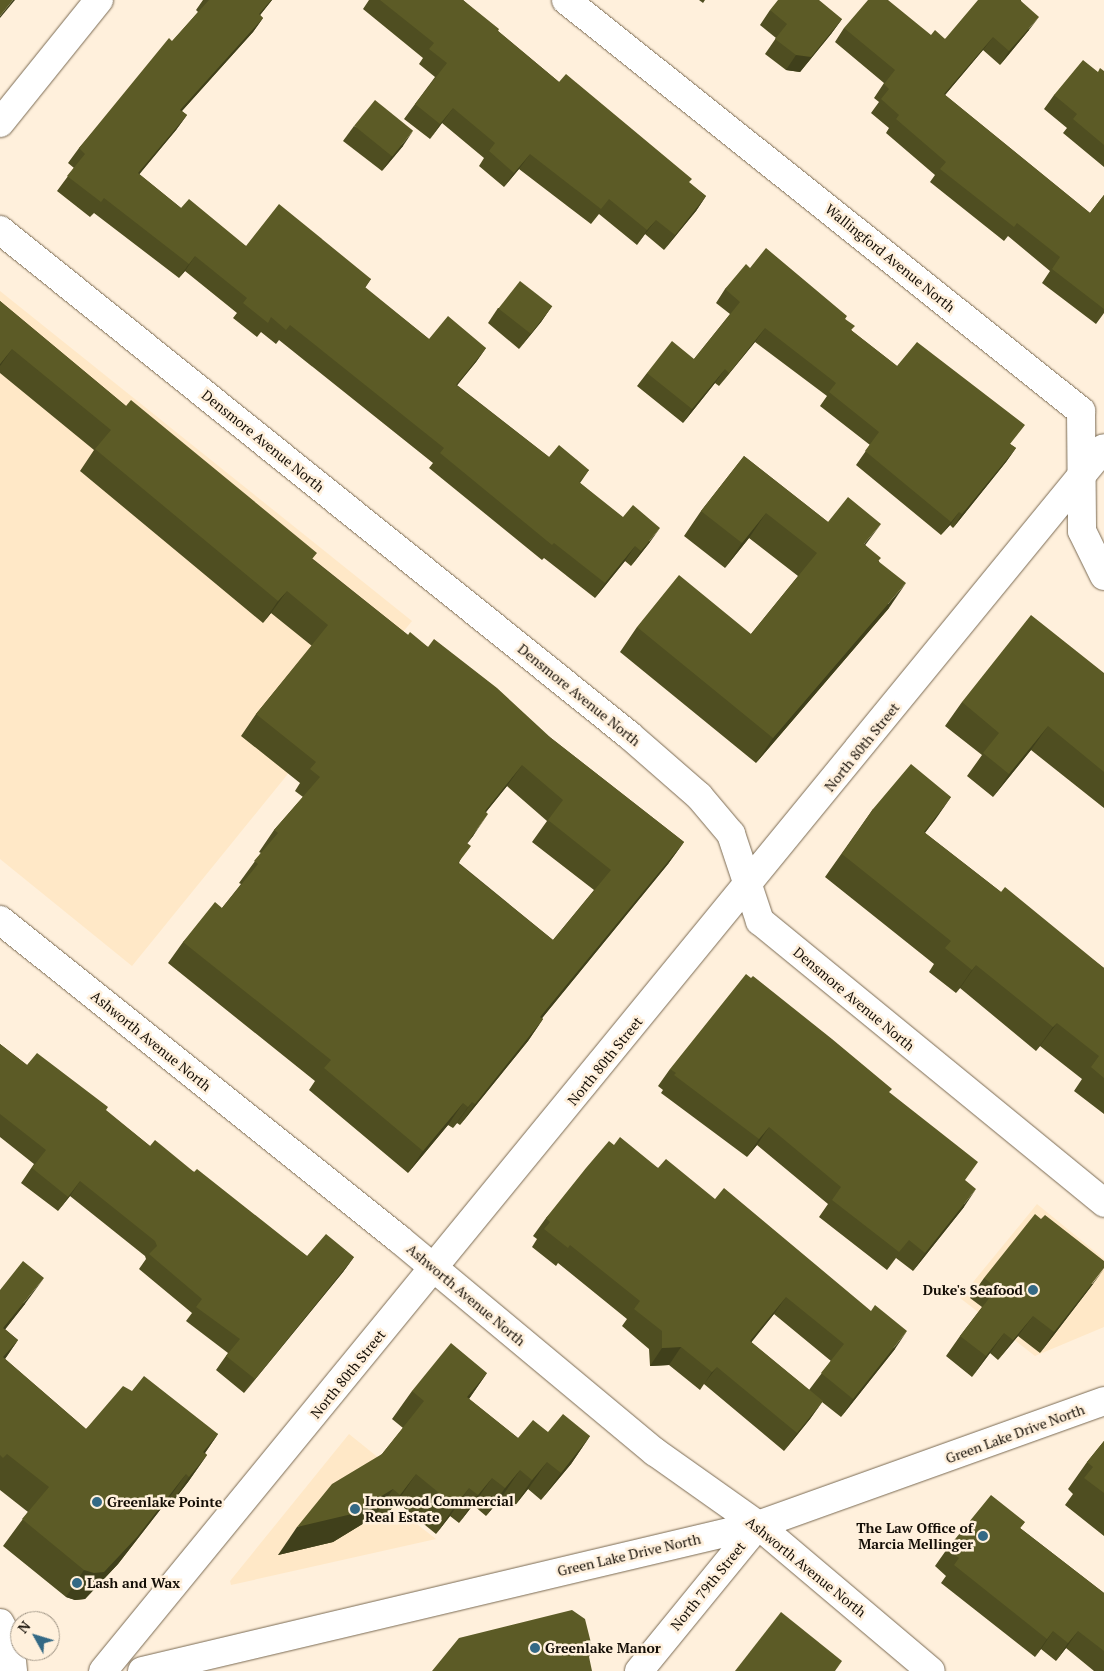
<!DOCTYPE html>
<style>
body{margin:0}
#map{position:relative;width:1104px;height:1671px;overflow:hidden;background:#fff0dc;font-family:"PT Serif",serif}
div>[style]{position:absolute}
.built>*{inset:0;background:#ffe8c7}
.roads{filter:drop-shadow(0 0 1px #7a6a53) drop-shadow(0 0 1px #7a6a53)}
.street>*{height:28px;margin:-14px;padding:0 14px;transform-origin:14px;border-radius:14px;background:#fff}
.secondary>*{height:28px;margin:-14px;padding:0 14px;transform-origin:14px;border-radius:14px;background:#fff}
.wall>*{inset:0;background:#4f4e21}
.shaded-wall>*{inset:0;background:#40401b}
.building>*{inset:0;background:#5c5b26;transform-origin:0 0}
.dots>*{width:14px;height:14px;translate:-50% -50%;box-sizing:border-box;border:2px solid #fff0dc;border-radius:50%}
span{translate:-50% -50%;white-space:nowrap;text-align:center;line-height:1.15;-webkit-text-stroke:5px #fff0dc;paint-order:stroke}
.street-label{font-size:14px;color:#140e06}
.poi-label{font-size:14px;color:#140e06;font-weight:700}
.right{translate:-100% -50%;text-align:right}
.left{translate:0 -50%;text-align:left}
.north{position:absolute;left:10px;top:1611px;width:50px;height:50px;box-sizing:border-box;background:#fff0dc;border:1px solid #a19686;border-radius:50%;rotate:309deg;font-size:14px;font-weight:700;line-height:20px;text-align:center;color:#140e06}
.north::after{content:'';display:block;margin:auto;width:18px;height:22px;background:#346985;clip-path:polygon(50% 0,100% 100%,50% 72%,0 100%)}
</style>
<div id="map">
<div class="built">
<div style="clip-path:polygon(0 291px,412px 621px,132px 966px,0 859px)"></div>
<div style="clip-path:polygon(1037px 1204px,1104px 1259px,1104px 1327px,1035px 1356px,960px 1298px)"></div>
<div style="clip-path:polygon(349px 1434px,411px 1484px,394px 1506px,436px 1539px,231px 1585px,230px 1581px)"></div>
</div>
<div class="roads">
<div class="street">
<div style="left:0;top:123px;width:158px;rotate:-51.2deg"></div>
<div style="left:0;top:230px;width:807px;rotate:38.76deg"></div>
<div style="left:629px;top:735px;width:93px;rotate:41.1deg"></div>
<div style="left:699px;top:796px;width:50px;rotate:49.9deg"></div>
<div style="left:731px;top:834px;width:92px;rotate:71.6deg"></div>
<div style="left:760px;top:921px;width:445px;rotate:39.3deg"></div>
<div style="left:0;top:920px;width:511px;rotate:38.64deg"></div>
<div style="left:399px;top:1239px;width:333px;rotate:39.8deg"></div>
<div style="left:655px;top:1452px;width:126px;rotate:35.3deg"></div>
<div style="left:758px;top:1525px;width:226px;rotate:40.2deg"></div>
<div style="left:0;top:1623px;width:21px;rotate:62deg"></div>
<div style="left:10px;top:1642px;width:29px;rotate:84deg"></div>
<div style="left:639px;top:1671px;width:188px;rotate:-50.8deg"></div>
</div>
<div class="secondary">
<div style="left:566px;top:0;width:659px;rotate:38.59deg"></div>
<div style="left:1081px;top:411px;width:120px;rotate:89.5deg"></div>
<div style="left:1082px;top:531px;width:50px;rotate:63.9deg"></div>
<div style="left:103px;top:1671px;width:1580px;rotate:-50.7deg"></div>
<div style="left:142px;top:1671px;width:633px;rotate:-13.33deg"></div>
<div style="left:758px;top:1525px;width:368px;rotate:-19.7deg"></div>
</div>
</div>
<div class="wall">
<div style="clip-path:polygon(203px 0,272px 0,260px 15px,263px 18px,253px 32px,182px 111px,187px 115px,176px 130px,139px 174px,181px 208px,246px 246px,371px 279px,365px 288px,429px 339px,486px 348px,476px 362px,457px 385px,549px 457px,589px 470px,580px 483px,650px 542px,631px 566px,625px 561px,595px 598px,544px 558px,542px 560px,429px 468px,433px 463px,279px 340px,276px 344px,261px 332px,257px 337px,233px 318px,237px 313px,185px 271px,179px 278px,94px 213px,90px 217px,57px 191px,74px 168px,68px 163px,79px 148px,198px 12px,196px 10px)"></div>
<div style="clip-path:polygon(369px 0,463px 0,498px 31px,559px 82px,706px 196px,696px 211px,664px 250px,645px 234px,637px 245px,599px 214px,591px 224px,519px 169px,504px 187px,479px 166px,484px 158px,442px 123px,430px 139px,404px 119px,415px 104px,435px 77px,419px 64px,423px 58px,363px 9px)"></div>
<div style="clip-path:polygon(699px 0,705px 0,703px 3px)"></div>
<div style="clip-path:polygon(1021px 1px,1029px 30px,1000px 65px,983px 50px,945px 95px,1090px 213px,1104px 195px,1104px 313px,1096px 324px,1042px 283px,1050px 271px,1008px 236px,1004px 241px,930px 182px,935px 175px,886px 133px,889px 128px,871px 113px,879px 102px,874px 98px,884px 83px,835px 42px,844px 28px,931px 35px,945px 39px)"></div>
<div style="clip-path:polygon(770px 10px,842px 19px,831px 34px,800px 72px,786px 70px,765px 54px,776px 38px,760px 25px)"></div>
<div style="clip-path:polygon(1104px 71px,1104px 167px,1063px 133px,1067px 128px,1044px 109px,1054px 95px,1098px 72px)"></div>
<div style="clip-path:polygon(354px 126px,403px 146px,382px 171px,343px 141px)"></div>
<div style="clip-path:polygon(750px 268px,845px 319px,852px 331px,897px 366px,1016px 448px,1006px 462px,953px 528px,950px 525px,941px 535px,856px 465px,870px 445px,820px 406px,827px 396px,755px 342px,719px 386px,715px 383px,683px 423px,637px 386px,647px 373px,694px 359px,730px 314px,716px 303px,725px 289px)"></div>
<div style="clip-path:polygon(evenodd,0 301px,126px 406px,313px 559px,408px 635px,428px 647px,551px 738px,684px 842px,668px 864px,542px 1018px,543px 1019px,528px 1041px,460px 1125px,457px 1123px,453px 1128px,448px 1125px,408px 1173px,309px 1090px,315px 1081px,168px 963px,183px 942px,222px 908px,241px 884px,239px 883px,261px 853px,259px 852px,274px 830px,303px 797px,295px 791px,300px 783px,241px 736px,256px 714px,312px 646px,271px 613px,263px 623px,80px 471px,94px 450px,0 373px,0 301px,507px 786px,547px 821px,532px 842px,594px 890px,553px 940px,459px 863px,467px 843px,473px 836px,486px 812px,507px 786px)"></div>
<div style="clip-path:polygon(552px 306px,541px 322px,519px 349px,488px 323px,498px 308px)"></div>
<div style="clip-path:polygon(744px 456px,828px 522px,865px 545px,879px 561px,889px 608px,756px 763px,620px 652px,637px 627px,751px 634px,798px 576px,749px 538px,725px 568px,684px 536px,701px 511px)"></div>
<div style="clip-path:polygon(1104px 673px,1104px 808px,1031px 750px,993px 797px,967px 776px,982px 755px,945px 726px,962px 702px)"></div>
<div style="clip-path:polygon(951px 797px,925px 833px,1001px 892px,1104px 968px,1104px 1114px,1074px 1091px,1082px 1079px,1040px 1046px,1036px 1051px,960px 988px,956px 993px,929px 972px,934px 964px,825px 877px,873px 809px)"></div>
<div style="clip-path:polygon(0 1044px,27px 1065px,106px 1111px,150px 1146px,194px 1172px,307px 1256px,354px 1257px,343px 1272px,244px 1393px,216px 1370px,228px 1353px,186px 1321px,192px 1313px,139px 1269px,146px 1259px,145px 1256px,70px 1196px,58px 1211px,21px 1183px,34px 1164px,0 1137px)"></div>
<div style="clip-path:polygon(670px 1069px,889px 1093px,965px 1181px,964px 1207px,913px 1271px,896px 1258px,887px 1270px,819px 1217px,828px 1204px,757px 1145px,747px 1157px,661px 1093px,663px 1090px,658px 1086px)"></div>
<div style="clip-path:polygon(evenodd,614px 1145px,658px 1168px,895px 1349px,841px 1417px,822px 1402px,810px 1419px,784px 1451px,704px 1384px,700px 1390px,669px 1365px,650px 1366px,649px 1349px,622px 1326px,627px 1319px,558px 1263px,556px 1266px,532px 1247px,537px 1239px,533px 1236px,546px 1218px,614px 1145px,774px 1314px,831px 1361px,809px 1390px,751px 1342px,774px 1314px)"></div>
<div style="clip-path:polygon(984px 1278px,1093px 1284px,1040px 1353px,1018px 1336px,998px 1360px,990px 1353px,972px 1377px,946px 1356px,960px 1336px,982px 1307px,970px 1298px)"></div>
<div style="clip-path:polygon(0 1290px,25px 1304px,5px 1329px,18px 1340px,5px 1359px,86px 1429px,132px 1391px,218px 1434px,205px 1453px,207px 1455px,188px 1482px,171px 1504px,167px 1501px,118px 1564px,85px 1599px,75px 1600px,66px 1597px,3px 1546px,28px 1512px,0 1490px)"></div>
<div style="clip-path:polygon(487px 1373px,469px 1399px,518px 1438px,548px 1432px,590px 1436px,571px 1464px,541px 1500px,528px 1489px,513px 1508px,501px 1498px,486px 1516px,473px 1505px,459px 1523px,450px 1516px,436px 1534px,397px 1502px,381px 1522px,374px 1517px,333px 1542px,278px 1555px,382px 1454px,403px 1428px,392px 1419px,412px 1391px)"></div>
<div style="clip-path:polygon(1104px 1441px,1104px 1536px,1065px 1505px,1073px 1494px,1068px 1489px,1087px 1462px)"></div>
<div style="clip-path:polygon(1025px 1522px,1020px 1528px,1104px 1593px,1104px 1671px,1094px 1671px,1066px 1648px,1056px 1661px,1041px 1649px,1035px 1657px,941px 1583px,946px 1576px,935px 1566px,947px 1549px)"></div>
</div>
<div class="shaded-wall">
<div style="clip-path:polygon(13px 0,15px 0,0 18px,0 16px)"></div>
<div style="clip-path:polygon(271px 0,272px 0,249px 29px,259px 14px)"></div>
<div style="clip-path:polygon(1039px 17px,1029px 30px,1000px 65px,1009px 51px)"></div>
<div style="clip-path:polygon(263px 18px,253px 32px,170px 124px,180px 110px)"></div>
<div style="clip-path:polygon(842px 19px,831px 34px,800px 72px,786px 70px,796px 55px)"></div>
<div style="clip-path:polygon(993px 37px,983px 50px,934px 108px,944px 94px)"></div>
<div style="clip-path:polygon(453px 108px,442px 123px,430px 139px,440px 124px)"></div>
<div style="clip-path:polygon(187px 115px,176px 130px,128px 188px,138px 173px)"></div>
<div style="clip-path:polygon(413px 131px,403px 146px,382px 171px,392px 156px)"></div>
<div style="clip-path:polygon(530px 154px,519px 169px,504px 187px,514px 173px)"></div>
<div style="clip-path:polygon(706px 196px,696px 211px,664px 250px,675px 235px)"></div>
<div style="clip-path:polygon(656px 220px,645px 234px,637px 245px,647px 230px)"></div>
<div style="clip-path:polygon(195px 256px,185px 271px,179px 278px,189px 264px)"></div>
<div style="clip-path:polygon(552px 306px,541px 322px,519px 349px,530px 334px)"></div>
<div style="clip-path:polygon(765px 328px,755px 342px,719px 386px,729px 373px)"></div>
<div style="clip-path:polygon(486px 348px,476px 362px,446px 399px,456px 385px)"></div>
<div style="clip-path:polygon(12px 349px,0 366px,0 364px)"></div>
<div style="clip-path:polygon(725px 369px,715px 383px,683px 423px,692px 409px)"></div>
<div style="clip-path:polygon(1016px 448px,1006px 462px,953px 528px,962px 514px)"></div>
<div style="clip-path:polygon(959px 512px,950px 525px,941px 535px,951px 522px)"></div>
<div style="clip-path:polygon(766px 513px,749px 538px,725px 568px,742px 543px)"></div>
<div style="clip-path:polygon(881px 524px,863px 548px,864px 544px)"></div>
<div style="clip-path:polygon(660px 528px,650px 542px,631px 566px,641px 551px)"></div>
<div style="clip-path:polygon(635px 546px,625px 561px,595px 598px,605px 583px)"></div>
<div style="clip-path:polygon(906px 583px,889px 608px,756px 763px,773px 738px)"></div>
<div style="clip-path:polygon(287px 591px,271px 613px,263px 623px,278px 601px)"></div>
<div style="clip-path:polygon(1048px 726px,1031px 750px,993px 797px,1009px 774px)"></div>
<div style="clip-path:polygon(522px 765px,507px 786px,469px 833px,485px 811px)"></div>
<div style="clip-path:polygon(951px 797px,935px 820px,907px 855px,924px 832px)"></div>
<div style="clip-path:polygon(488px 814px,473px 836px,452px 864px,467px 843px)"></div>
<div style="clip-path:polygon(684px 842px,668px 864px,525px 1039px,540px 1017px)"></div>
<div style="clip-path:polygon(976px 965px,960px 988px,956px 993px,972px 970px)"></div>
<div style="clip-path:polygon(543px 1019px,528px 1041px,460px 1125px,475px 1104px)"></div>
<div style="clip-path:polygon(1057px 1023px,1040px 1046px,1036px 1051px,1053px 1027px)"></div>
<div style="clip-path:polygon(472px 1102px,457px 1123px,453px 1128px,468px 1107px)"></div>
<div style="clip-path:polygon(463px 1103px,448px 1125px,408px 1173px,423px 1151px)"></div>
<div style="clip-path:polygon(769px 1127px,757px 1145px,747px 1157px,759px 1139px)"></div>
<div style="clip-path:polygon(80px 1181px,70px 1196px,58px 1211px,68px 1197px)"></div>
<div style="clip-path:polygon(976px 1189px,964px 1207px,913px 1271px,925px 1253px)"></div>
<div style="clip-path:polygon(354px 1257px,343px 1272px,244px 1393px,255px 1379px)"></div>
<div style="clip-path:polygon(1104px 1269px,1093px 1284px,1040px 1353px,1054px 1332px)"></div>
<div style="clip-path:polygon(44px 1278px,25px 1304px,0 1336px,3px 1328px)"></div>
<div style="clip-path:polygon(786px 1297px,774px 1314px,738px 1359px,750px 1341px)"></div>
<div style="clip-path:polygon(1033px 1316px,1018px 1336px,998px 1360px,1013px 1340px)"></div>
<div style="clip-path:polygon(907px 1331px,895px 1349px,841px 1417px,853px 1399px)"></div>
<div style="clip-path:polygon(1004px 1333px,990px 1353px,972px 1377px,986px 1356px)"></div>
<div style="clip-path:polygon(18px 1340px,0 1366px,3px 1357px)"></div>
<div style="clip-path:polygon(681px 1347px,669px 1365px,650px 1366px,662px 1348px)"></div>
<div style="clip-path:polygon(717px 1367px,704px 1384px,700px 1390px,712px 1372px)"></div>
<div style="clip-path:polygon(487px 1373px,468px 1400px,467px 1397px)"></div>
<div style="clip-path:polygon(823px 1401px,810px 1419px,784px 1451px,797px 1433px)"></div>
<div style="clip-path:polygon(218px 1434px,200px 1460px,203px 1452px)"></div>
<div style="clip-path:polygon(590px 1436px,571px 1464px,541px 1500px,561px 1473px)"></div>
<div style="clip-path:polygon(207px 1455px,188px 1482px,171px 1504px,189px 1477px)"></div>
<div style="clip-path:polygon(547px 1462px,528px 1489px,513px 1508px,532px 1480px)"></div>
<div style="clip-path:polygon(520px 1470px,501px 1498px,486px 1516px,505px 1488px)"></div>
<div style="clip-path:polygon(186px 1474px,167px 1501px,118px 1564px,85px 1599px,75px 1600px,66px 1597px,84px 1570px)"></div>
<div style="clip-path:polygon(416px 1474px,397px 1502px,381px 1522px,400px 1495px)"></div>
<div style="clip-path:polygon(492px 1478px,473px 1505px,459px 1523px,478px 1495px)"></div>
<div style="clip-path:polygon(469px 1488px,450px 1516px,436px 1534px,455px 1506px)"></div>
<div style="clip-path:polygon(393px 1489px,374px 1517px,333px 1542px,278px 1555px,297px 1527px)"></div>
<div style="clip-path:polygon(1053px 1631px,1041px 1649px,1035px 1657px,1047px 1639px)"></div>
<div style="clip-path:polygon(1078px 1631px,1066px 1648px,1056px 1661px,1068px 1643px)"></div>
<div style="clip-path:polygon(593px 1651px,579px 1671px,588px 1652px)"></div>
</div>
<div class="building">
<div style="clip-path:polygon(0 0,13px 0,0 16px)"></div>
<div style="clip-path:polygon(209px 0,271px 0,259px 14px,263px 18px,180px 110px,187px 115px,138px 173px,181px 208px,189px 199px,246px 246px,279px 204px,371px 279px,365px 287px,429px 339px,448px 316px,486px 348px,456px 385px,549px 457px,559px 445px,589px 470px,579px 482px,623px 517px,633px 505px,660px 528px,641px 551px,635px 546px,605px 583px,554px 543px,552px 545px,440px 453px,444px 448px,290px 325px,286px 330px,271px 317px,268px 323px,243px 303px,247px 298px,195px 256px,189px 264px,104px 198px,101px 202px,67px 176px,85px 154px,79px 148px,169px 38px,172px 41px)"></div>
<div style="clip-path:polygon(380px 0,463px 0,499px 29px,498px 31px,559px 82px,566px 74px,692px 179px,689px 182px,706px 196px,675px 235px,656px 220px,647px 230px,609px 199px,601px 209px,530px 154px,514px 173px,489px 151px,495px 143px,453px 108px,440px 124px,415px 104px,447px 63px,429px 49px,434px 43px)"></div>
<div style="clip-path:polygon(778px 0,819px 0,842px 19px,811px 57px,796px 55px,775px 39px,787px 24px,770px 10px)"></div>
<div style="clip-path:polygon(868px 0,888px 0,931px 35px,935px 30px,945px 39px,978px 0,1021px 0,1021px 1px,1039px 17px,1009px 51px,993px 37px,944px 94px,1090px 213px,1104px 195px,1104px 309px,1052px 269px,1060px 257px,1017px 223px,1014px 227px,940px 169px,946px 162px,896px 119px,899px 115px,881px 99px,889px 89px,884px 84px,895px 70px,844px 28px)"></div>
<div style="clip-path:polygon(1083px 60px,1098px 72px,1100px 68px,1104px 71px,1104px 145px,1073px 119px,1077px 114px,1054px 95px)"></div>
<div style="left:375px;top:100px;width:49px;height:33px;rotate:39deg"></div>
<div style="clip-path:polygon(766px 248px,847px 316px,845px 319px,855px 326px,851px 330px,897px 366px,917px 342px,1025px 425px,1010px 444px,1016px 448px,962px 514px,959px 512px,951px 522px,865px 451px,879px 432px,829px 392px,836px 383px,765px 328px,729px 373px,725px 369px,692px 409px,647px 373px,672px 341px,694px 359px,740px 302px,725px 289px,746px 264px,750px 268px)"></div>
<div style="left:520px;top:281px;width:41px;height:35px;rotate:38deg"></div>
<div style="clip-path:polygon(evenodd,0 301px,126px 406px,131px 400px,317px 553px,312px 559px,408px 635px,410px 632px,428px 647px,434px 639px,497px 688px,551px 738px,684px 842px,540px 1017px,543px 1019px,475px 1104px,472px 1102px,468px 1107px,463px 1103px,423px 1151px,324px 1068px,331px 1060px,183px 942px,215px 902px,222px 908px,258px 864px,254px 861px,278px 833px,274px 830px,320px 777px,310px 769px,316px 762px,256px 714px,328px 625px,287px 591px,278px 601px,95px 449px,111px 430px,12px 349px,0 364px,0 301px,522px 765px,563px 800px,548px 820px,611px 870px,553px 940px,458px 863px,471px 846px,467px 843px,488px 814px,485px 811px,522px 765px)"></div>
<div style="clip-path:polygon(744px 456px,828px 522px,848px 497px,881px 524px,864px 544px,881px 558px,878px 561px,906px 583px,773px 738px,637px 627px,679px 575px,751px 634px,817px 553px,766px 513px,742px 543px,701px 511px)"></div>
<div style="clip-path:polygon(1031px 615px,1104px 673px,1104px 772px,1048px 726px,1009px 774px,983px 753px,999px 733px,962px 702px)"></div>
<div style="clip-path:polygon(911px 764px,951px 797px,924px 832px,1001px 892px,1005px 887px,1104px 968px,1104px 1078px,1091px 1067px,1099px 1056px,1057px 1023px,1053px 1027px,976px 965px,972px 970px,945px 948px,951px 941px,842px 854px,873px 809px)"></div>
<div style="clip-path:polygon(746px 974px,751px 978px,753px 976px,832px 1039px,892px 1089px,889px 1092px,978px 1162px,965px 1180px,976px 1189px,925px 1253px,909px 1240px,899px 1252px,832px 1200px,841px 1187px,769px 1127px,759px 1139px,674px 1075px,676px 1073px,670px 1069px)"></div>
<div style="clip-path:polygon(0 1044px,27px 1065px,37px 1053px,108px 1107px,106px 1110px,150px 1146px,155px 1140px,194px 1172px,197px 1169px,307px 1256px,326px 1234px,354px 1257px,255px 1379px,226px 1356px,240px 1339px,196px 1307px,202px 1299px,149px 1254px,157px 1246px,155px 1241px,80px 1181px,68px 1197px,32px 1168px,46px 1150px,0 1114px)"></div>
<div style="clip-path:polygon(620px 1137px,658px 1168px,666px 1159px,715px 1199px,724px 1188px,871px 1311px,875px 1305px,907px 1331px,853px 1399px,821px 1373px,844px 1344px,786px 1297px,750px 1341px,823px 1401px,797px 1433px,717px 1367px,712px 1372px,681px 1347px,662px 1348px,662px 1331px,634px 1309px,640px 1301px,570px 1245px,568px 1248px,544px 1229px,550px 1222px,546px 1218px,586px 1168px,609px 1141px,614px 1145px)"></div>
<div style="clip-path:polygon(1035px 1214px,1041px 1219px,1045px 1215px,1104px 1261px,1104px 1268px,1054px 1332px,1033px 1316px,1013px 1340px,1004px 1333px,986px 1356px,960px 1336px,997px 1288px,984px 1278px)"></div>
<div style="clip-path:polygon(23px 1261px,44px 1278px,3px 1328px,18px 1340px,3px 1357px,86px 1429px,123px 1386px,132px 1391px,144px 1376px,218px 1434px,203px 1452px,207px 1455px,189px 1477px,186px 1474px,137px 1537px,104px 1572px,94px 1573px,84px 1570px,22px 1519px,49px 1487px,7px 1454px,3px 1458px,0 1455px,0 1290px)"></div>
<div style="clip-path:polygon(451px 1343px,487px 1373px,467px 1397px,518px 1438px,533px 1420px,548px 1432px,563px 1414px,590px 1436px,561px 1473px,547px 1462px,532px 1480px,520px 1470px,505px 1488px,492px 1478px,478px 1495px,469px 1488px,455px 1506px,416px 1474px,400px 1495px,393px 1489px,352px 1514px,297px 1527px,332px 1484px,382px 1454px,424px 1401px,412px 1391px)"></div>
<div style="clip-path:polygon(1104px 1441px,1104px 1493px,1084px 1478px,1093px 1467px,1087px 1462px)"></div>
<div style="clip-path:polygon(991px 1495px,1025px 1522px,1020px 1528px,1104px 1593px,1104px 1651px,1078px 1631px,1068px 1643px,1053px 1631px,1047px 1639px,954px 1565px,959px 1558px,947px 1549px)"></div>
<div style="clip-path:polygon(572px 1610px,585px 1619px,593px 1651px,588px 1652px,592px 1671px,432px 1671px,459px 1638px)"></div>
<div style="clip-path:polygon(781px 1612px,842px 1661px,835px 1671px,735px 1671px)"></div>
</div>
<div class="dots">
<div style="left:1033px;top:1290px;background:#346985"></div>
<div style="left:97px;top:1502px;background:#346985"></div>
<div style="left:355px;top:1509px;background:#346985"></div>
<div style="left:983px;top:1536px;background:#346985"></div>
<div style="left:77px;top:1583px;background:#346985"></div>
<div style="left:535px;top:1648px;background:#346985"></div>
</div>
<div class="street-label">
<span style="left:890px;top:258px;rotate:39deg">Wallingford Avenue North</span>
<span style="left:263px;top:441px;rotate:39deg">Densmore Avenue North</span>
<span style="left:579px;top:695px;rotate:39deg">Densmore Avenue North</span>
<span style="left:862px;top:747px;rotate:-51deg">North 80th Street</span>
<span style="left:854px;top:999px;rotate:40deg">Densmore Avenue North</span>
<span style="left:151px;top:1041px;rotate:39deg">Ashworth Avenue North</span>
<span style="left:605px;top:1061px;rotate:-51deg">North 80th Street</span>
<span style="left:466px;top:1295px;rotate:40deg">Ashworth Avenue North</span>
<span style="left:348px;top:1374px;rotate:-51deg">North 80th Street</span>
<span style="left:1015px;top:1434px;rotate:-20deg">Green Lake Drive North</span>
<span style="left:629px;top:1555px;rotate:-13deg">Green Lake Drive North</span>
<span style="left:806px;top:1567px;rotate:39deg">Ashworth Avenue North</span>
<span style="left:708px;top:1586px;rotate:-51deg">North 79th Street</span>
</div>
<div class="poi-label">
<span class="right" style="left:1023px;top:1290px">Duke's Seafood</span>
<span class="left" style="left:365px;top:1509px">Ironwood Commercial<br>Real Estate</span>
<span class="left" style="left:107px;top:1502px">Greenlake Pointe</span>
<span class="right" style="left:973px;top:1536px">The Law Office of<br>Marcia Mellinger</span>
<span class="left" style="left:87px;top:1583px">Lash and Wax</span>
<span class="left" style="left:545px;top:1648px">Greenlake Manor</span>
</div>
<div class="north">N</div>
</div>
